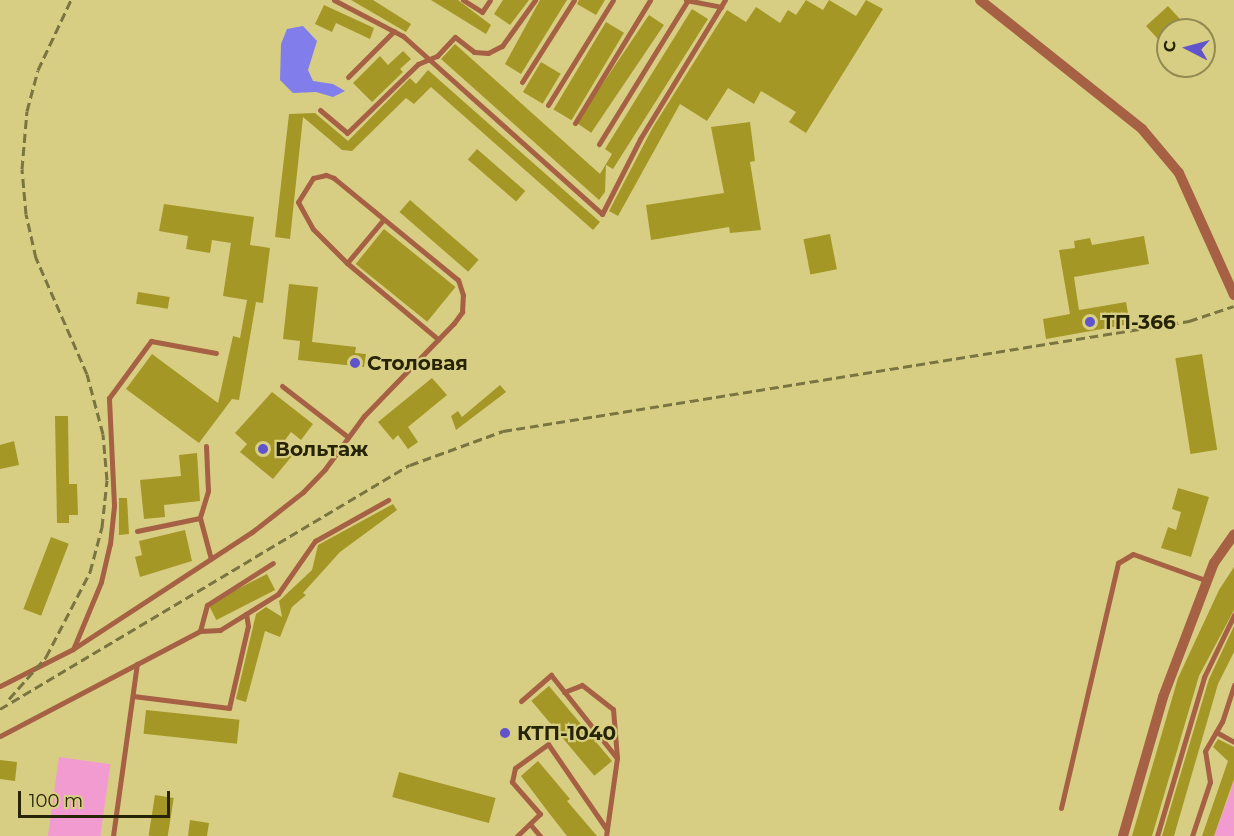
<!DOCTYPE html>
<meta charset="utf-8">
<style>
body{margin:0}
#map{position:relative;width:1234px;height:836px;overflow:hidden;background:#d7ce84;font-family:Montserrat,sans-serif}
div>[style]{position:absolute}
.green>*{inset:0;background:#f29bd1;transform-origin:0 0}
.water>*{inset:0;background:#817deb}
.building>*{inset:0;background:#a49726;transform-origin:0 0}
.lane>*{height:5px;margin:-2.5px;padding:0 2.5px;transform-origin:2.5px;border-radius:2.5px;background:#a66044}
.street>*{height:10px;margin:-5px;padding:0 5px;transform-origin:5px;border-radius:5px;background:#a66044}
.rail>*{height:3px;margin-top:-1.5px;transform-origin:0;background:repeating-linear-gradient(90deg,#7a7441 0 9px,transparent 0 13.5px)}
.dots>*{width:16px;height:16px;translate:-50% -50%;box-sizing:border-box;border:3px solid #d7ce84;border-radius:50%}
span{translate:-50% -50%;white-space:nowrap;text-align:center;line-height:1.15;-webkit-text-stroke:4.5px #d7ce84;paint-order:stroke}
.poi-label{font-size:20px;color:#272405;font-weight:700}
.left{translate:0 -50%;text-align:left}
.north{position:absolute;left:1156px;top:18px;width:60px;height:60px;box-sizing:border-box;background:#d7ce84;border:2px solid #918a51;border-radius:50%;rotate:276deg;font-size:16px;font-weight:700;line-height:24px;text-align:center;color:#272405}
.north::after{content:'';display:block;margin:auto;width:21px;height:27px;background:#6054cd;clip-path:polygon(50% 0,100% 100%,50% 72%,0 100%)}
.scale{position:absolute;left:18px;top:791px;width:152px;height:27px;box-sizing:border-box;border:3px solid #272405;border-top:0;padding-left:8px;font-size:18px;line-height:21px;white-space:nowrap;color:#272405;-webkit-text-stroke:4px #d7ce84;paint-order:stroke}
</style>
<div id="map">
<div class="green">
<div style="left:59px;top:757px;width:52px;height:80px;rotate:8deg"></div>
<div style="clip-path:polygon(1234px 779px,1234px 836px,1214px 836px,1230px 793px)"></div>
</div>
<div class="water">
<div style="clip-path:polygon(303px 26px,317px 41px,308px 70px,313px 81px,333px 84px,345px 91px,333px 97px,316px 92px,293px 93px,280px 80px,281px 44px,287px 29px)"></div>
</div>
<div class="building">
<div style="clip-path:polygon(351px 0,373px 0,411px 24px,406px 32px)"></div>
<div style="clip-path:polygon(431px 0,458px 0,491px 25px,486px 34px)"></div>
<div style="clip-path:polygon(503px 0,529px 0,510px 25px,494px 14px)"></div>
<div style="clip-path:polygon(540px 0,567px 0,521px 74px,505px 64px)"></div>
<div style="clip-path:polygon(579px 0,605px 0,596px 15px,577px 4px)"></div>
<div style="clip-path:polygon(806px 0,823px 10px,829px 0,856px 16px,866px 0,883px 9px,806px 133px,789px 122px,796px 112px,761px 91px,754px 104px,728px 88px,707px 121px,680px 104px,618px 216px,609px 211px,653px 127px,727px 10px,746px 22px,756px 7px,780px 23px,788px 10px,796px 15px)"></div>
<div style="clip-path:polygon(324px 5px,374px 28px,370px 39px,336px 23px,332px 32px,315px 24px)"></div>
<div style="clip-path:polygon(1168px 6px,1190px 30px,1168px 30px,1168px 50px,1146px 26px)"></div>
<div style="clip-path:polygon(692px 9px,708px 19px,613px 169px,606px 165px,605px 192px,599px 200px,441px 59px,455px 44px,600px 174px,612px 154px,605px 149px)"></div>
<div style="left:649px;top:15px;width:18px;height:130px;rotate:34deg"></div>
<div style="left:606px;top:22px;width:21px;height:102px;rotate:31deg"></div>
<div style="clip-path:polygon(403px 51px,411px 59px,400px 69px,403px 72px,372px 102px,353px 83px,380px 56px,388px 65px)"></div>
<div style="left:541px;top:62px;width:23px;height:35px;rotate:31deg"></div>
<div style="clip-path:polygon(428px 70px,600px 222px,593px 230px,431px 87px,414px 104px,406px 98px,352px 151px,342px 150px,303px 117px,290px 239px,275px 237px,289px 114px,315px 113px,348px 141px,410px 78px,416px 84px)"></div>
<div style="clip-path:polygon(750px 122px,755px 161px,750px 162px,761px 230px,730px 233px,729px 227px,651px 240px,646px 205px,724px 193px,711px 127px)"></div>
<div style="left:477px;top:149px;width:64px;height:14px;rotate:41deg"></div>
<div style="left:410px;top:200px;width:91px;height:16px;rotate:41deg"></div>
<div style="clip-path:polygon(164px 204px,254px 217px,250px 245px,270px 248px,263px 303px,256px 302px,239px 400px,232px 399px,199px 443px,126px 389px,152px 354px,218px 403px,233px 336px,240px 338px,247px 300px,223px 296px,231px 243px,212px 240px,210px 253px,186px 249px,188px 236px,159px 231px)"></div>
<div style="left:384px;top:229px;width:92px;height:45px;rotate:39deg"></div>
<div style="left:830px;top:234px;width:36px;height:27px;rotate:79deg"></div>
<div style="clip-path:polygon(1144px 236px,1149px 264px,1074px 277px,1079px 310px,1126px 302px,1130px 324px,1046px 339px,1043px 319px,1070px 314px,1059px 250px,1075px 248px,1074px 241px,1090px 238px,1092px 245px)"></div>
<div style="clip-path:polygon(289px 284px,318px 287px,312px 342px,356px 347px,355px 353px,366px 354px,364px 367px,298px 360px,300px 341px,283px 339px)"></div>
<div style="left:138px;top:292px;width:32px;height:12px;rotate:9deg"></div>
<div style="left:1202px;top:354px;width:97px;height:27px;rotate:81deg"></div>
<div style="clip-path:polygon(432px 378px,447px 395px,408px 427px,418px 442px,408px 449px,398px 435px,393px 440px,378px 422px)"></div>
<div style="clip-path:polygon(500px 385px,506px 392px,456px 430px,451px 416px,458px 411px,462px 417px)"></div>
<div style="clip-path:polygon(272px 392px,313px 424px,301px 440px,291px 432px,280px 447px,292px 456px,273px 479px,240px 452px,247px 444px,235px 433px)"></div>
<div style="clip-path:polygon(55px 416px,68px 416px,69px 484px,77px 484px,78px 515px,69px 515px,69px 523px,57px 523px)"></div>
<div style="clip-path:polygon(14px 441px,19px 465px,0 469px,0 445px)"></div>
<div style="clip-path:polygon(197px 453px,200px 501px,164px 505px,165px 517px,144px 519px,140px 480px,181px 476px,179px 455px)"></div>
<div style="clip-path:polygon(1178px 488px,1209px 497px,1191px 557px,1161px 548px,1168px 527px,1176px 530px,1181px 512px,1172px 509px)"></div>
<div style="clip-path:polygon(119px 498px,127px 498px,129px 534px,119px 535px)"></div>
<div style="clip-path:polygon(393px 504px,397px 510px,340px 552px,303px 593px,306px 595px,292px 607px,280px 637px,265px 631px,246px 702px,236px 699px,256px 614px,266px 607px,282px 617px,279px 601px,312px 570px,318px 545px)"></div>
<div style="clip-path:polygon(185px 530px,192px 561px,140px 577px,135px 557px,142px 555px,139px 541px)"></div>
<div style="left:51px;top:537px;width:19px;height:77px;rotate:21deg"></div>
<div style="clip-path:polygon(1234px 567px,1234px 610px,1199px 676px,1152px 836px,1132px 836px,1178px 678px,1219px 590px)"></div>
<div style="left:267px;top:574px;width:18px;height:66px;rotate:63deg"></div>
<div style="clip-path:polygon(1234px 626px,1234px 652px,1218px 684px,1174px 836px,1162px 836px,1209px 679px)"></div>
<div style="left:549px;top:686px;width:98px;height:23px;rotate:50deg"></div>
<div style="left:146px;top:710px;width:94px;height:24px;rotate:6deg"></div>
<div style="clip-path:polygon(1218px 739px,1234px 747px,1234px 779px,1214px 836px,1202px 836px,1228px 761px,1213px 747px)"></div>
<div style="clip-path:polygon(0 760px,17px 762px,15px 781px,0 779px)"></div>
<div style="clip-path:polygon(538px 761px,570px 799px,567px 801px,597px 836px,567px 836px,549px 813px,521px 776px)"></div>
<div style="left:399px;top:772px;width:100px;height:26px;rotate:15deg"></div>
<div style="left:155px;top:795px;width:19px;height:41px;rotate:9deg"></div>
<div style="clip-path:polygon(190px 820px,209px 823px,207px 836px,188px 836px)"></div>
</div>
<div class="lane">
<div style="left:334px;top:0;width:78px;rotate:27.6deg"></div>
<div style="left:403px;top:36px;width:267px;rotate:41.8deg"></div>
<div style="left:602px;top:214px;width:84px;rotate:-63.1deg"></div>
<div style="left:640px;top:139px;width:163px;rotate:-58.6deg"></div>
<div style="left:463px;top:0;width:22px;rotate:32deg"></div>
<div style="left:482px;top:12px;width:14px;rotate:-56deg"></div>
<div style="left:686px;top:0;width:36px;rotate:11deg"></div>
<div style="left:348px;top:77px;width:65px;rotate:-45deg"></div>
<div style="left:522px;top:82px;width:97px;rotate:-57.6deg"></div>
<div style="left:548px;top:105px;width:123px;rotate:-58.2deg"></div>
<div style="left:320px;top:110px;width:35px;rotate:40deg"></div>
<div style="left:347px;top:133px;width:99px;rotate:-44.2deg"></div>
<div style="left:418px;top:64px;width:21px;rotate:-23deg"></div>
<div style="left:437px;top:56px;width:26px;rotate:-47deg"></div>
<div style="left:455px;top:37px;width:24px;rotate:38deg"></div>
<div style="left:474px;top:52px;width:14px;rotate:4deg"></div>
<div style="left:488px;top:53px;width:16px;rotate:-27deg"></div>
<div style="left:502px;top:46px;width:57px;rotate:-54.3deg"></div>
<div style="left:575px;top:123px;width:144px;rotate:-58.6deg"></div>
<div style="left:599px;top:144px;width:169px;rotate:-58.3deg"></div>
<div style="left:347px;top:263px;width:56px;rotate:-50.1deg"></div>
<div style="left:282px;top:386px;width:83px;rotate:37.7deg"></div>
<div style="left:206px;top:446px;width:45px;rotate:87.5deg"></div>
<div style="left:208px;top:491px;width:28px;rotate:107deg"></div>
<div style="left:200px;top:518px;width:42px;rotate:75deg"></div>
<div style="left:137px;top:531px;width:64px;rotate:-11.7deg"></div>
<div style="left:200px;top:631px;width:27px;rotate:-75deg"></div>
<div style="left:207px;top:605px;width:78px;rotate:-32.5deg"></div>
<div style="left:74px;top:647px;width:70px;rotate:-67.4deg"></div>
<div style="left:101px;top:582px;width:39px;rotate:-77deg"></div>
<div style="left:110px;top:544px;width:39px;rotate:-84deg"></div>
<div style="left:114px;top:505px;width:107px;rotate:-92.7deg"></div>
<div style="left:109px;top:398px;width:71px;rotate:-53.6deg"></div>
<div style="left:151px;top:341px;width:66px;rotate:10.5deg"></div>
<div style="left:0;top:686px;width:82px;rotate:-26.9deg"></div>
<div style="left:73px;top:649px;width:214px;rotate:-33.2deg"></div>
<div style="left:252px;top:532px;width:65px;rotate:-38.1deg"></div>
<div style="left:303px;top:492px;width:32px;rotate:-46deg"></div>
<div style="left:325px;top:469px;width:66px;rotate:-53.7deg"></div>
<div style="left:364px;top:416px;width:129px;rotate:-45.9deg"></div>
<div style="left:454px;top:323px;width:14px;rotate:-54deg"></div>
<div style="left:462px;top:312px;width:17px;rotate:-87deg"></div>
<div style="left:463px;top:295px;width:16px;rotate:-108deg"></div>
<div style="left:458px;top:280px;width:161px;rotate:-140.6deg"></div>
<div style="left:334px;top:178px;width:9px;rotate:-159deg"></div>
<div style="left:326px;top:175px;width:13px;rotate:167deg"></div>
<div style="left:313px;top:178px;width:28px;rotate:122deg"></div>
<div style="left:298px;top:202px;width:31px;rotate:61deg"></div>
<div style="left:313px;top:229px;width:48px;rotate:45deg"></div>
<div style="left:347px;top:263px;width:119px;rotate:39.9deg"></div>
<div style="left:564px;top:692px;width:19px;rotate:-21deg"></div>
<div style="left:582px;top:685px;width:39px;rotate:38deg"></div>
<div style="left:613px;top:709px;width:49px;rotate:85.3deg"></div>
<div style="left:617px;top:758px;width:79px;rotate:98deg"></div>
<div style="left:133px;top:696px;width:97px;rotate:7.1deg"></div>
<div style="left:229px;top:708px;width:84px;rotate:-77deg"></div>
<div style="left:248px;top:626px;width:12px;rotate:-99deg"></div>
<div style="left:521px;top:701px;width:40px;rotate:-41deg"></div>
<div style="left:551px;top:675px;width:105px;rotate:51.6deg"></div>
<div style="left:1216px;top:732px;width:21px;rotate:29deg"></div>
<div style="left:0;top:736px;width:226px;rotate:-27.7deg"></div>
<div style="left:200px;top:631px;width:20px;rotate:-3deg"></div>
<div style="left:220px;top:630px;width:68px;rotate:-31.8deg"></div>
<div style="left:278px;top:594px;width:65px;rotate:-55.1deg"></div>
<div style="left:315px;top:541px;width:84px;rotate:-29.3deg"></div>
<div style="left:1061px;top:808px;width:252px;rotate:-76.9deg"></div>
<div style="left:1118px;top:563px;width:17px;rotate:-31deg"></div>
<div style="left:1133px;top:554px;width:80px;rotate:19.8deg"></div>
<div style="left:530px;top:824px;width:16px;rotate:50deg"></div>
<div style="left:113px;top:836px;width:174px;rotate:-82.1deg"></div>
<div style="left:517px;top:836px;width:32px;rotate:-44deg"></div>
<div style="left:540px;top:814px;width:43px;rotate:-131.2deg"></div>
<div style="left:512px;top:782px;width:14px;rotate:-78deg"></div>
<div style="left:515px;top:768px;width:41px;rotate:-36deg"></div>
<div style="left:548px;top:744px;width:104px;rotate:55.5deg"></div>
<div style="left:1157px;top:836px;width:166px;rotate:-73.5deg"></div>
<div style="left:1204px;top:677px;width:69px;rotate:-64.2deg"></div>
<div style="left:1192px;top:836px;width:57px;rotate:-71.6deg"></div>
<div style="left:1210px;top:782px;width:31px;rotate:-99deg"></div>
<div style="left:1205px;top:751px;width:34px;rotate:-60deg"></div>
<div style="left:1222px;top:722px;width:39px;rotate:-72deg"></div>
</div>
<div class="street">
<div style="left:980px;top:0;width:207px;rotate:38.5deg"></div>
<div style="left:1142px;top:129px;width:57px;rotate:49.9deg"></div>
<div style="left:1179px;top:173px;width:134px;rotate:65.7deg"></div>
<div style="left:1123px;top:836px;width:145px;rotate:-73.9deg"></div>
<div style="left:1163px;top:697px;width:143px;rotate:-69.2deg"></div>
<div style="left:1214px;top:563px;width:35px;rotate:-55deg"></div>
</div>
<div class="rail">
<div style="left:9px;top:699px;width:56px;rotate:-48.6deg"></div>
<div style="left:46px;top:657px;width:96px;rotate:-62.6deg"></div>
<div style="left:90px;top:572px;width:47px;rotate:-75.1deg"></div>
<div style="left:102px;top:527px;width:47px;rotate:-83.9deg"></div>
<div style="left:107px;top:480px;width:46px;rotate:-95deg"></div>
<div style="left:103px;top:434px;width:62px;rotate:-104.9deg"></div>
<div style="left:87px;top:374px;width:127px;rotate:-113.7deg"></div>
<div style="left:36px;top:258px;width:45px;rotate:-102.8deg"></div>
<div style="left:26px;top:214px;width:45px;rotate:-95.1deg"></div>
<div style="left:22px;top:169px;width:58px;rotate:-85.1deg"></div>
<div style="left:27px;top:111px;width:42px;rotate:-75deg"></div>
<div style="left:38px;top:70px;width:77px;rotate:-64.8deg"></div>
<div style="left:0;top:709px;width:477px;rotate:-30.8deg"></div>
<div style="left:410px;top:465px;width:99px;rotate:-20.1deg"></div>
<div style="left:503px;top:431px;width:695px;rotate:-9.11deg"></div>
<div style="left:1189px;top:321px;width:47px;rotate:-18.4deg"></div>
</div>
<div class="dots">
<div style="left:1090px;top:322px;background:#6054cd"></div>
<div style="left:355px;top:363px;background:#6054cd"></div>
<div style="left:263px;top:449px;background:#6054cd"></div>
<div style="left:505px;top:733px;background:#6054cd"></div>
</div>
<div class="poi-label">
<span class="left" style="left:1102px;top:322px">ТП-366</span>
<span class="left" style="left:367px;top:363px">Столовая</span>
<span class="left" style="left:275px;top:449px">Вольтаж</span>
<span class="left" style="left:517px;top:733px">КТП-1040</span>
</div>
<div class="north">С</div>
<div class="scale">100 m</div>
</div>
